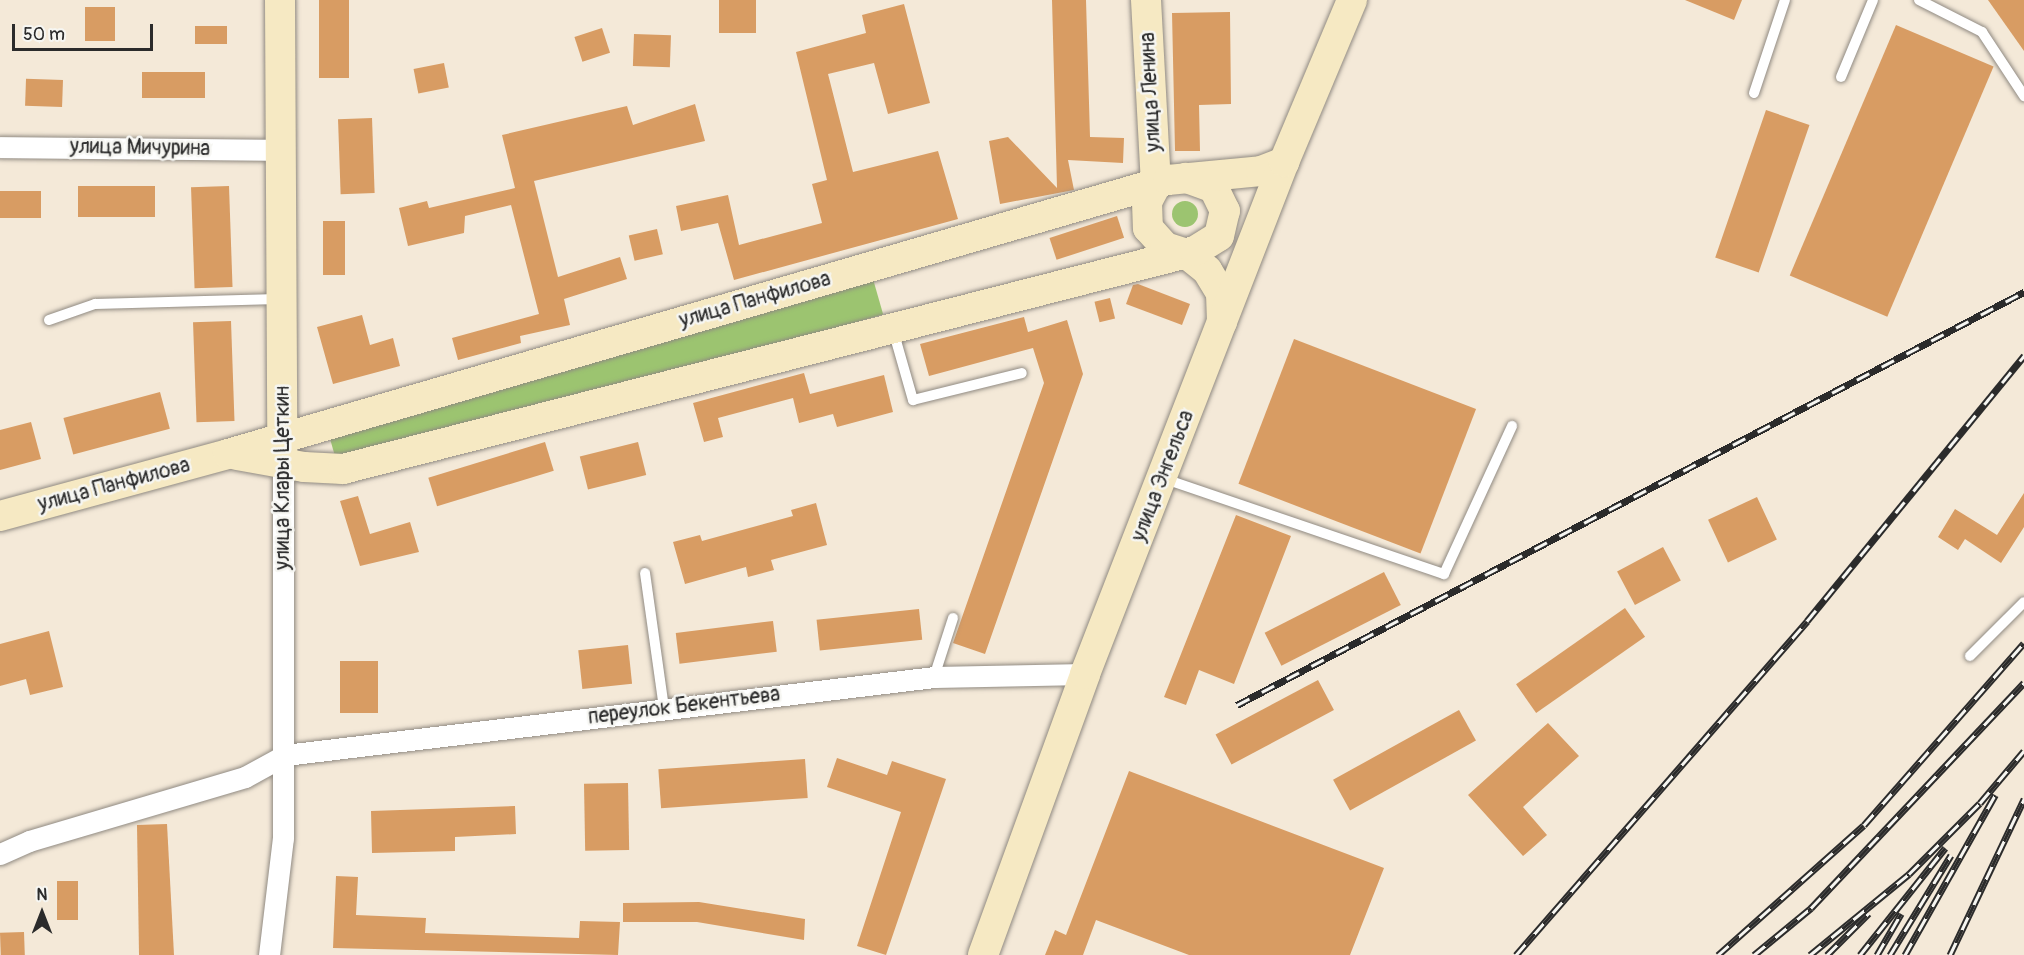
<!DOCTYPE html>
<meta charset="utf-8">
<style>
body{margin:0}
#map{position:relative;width:2024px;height:955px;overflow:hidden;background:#f4e9d8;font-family:Pangolin,sans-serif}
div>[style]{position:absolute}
.green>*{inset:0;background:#9cc470;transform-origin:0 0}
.round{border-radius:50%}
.building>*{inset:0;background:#d89c63;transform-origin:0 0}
.roads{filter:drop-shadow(0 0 2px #908a82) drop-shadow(0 0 2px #908a82)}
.lane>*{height:10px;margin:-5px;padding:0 5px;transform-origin:5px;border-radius:5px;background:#fff}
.street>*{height:21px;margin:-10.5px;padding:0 10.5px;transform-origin:10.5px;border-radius:10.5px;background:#fff}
.secondary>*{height:30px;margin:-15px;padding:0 15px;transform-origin:15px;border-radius:15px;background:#f6e9c3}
.rail>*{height:7px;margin-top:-3.5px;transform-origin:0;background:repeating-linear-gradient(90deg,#f6f6f2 0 14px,#2b2b2b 0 28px);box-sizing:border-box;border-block:2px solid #2b2b2b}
span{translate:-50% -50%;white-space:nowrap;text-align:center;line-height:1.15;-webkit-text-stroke:5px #f6f6f2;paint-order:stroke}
.street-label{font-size:21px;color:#2b2b2b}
.north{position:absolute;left:12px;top:883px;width:60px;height:60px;-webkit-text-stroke:4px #f6f6f2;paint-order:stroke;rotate:0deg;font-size:16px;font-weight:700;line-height:24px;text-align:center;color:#2b2b2b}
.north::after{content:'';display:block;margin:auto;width:21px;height:27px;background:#2b2b2b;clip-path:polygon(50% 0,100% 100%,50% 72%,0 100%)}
.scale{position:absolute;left:12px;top:24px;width:141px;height:27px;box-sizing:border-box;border:3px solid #2b2b2b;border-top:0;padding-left:8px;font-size:18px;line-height:21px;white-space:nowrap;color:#2b2b2b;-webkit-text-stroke:4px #f6f6f2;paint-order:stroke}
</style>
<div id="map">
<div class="green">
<div class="round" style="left:1172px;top:201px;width:26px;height:26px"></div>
<div style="left:873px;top:279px;width:37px;height:566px;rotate:74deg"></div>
</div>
<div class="building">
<div style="left:319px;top:0;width:30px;height:78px"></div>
<div style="left:719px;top:0;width:37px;height:33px"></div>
<div style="clip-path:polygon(1052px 0,1086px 0,1090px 137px,1124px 138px,1123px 163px,1068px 160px,1074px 190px,1000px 204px,989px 141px,1008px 137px,1057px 188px)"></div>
<div style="clip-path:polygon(1685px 0,1742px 0,1734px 20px)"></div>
<div style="clip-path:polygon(1988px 0,2024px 0,2024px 51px)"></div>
<div style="clip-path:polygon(904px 4px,930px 103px,888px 114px,874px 63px,828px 74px,853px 172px,938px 151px,958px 219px,734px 280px,718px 223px,681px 231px,676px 206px,728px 195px,739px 245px,822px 223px,812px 184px,827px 180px,796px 52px,866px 33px,862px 15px)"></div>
<div style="left:115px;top:7px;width:34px;height:30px;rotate:90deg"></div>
<div style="clip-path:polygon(1230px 12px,1231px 104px,1199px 105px,1200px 151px,1175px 151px,1172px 13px)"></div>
<div style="left:1896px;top:25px;width:106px;height:272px;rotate:23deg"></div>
<div style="left:195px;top:26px;width:32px;height:18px"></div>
<div style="left:602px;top:28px;width:26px;height:29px;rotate:72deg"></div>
<div style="left:634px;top:34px;width:37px;height:32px;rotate:2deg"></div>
<div style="left:444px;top:63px;width:25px;height:31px;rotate:79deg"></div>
<div style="left:142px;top:72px;width:63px;height:26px"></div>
<div style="left:63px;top:80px;width:27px;height:37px;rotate:92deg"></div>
<div style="clip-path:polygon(695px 104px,705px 141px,534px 181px,558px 277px,620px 257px,627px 279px,564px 299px,570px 325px,520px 336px,521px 343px,458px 360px,452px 338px,539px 314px,511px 205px,465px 216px,464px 233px,408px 246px,399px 208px,427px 201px,429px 208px,515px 188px,502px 135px,627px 106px,633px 125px)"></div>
<div style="left:1766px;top:110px;width:46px;height:156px;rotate:19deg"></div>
<div style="left:372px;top:118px;width:75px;height:34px;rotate:88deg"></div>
<div style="left:155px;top:186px;width:31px;height:77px;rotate:90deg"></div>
<div style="left:229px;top:186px;width:101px;height:38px;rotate:88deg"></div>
<div style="left:0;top:191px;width:41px;height:27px"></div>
<div style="left:1117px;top:216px;width:23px;height:71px;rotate:72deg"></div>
<div style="left:323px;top:221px;width:22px;height:54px"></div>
<div style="left:657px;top:229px;width:26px;height:29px;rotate:77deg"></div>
<div style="clip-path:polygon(1138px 284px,1190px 304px,1182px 325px,1126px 304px,1133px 285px)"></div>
<div style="left:1110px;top:298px;width:21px;height:16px;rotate:76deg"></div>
<div style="clip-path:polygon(362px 315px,370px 345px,393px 338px,400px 366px,333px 384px,317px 327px)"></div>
<div style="clip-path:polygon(1024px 317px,1028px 332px,1067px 320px,1083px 374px,985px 654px,953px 643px,1044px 383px,1033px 348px,929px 376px,920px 344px)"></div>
<div style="left:231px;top:321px;width:100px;height:38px;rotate:88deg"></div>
<div style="left:1294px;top:339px;width:195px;height:155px;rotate:21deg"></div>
<div style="clip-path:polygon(804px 373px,810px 394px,884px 375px,893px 412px,837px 427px,833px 414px,799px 423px,793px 398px,718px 418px,723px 437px,704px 442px,693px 403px)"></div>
<div style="left:160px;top:392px;width:38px;height:100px;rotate:75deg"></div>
<div style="clip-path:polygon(31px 422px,41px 459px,0 470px,0 430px)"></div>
<div style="left:545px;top:442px;width:30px;height:122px;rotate:73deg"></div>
<div style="left:638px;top:442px;width:34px;height:60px;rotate:76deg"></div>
<div style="clip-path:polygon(2024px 493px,2024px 527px,2001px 563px,1965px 539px,1958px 550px,1938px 537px,1955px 509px,1997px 535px)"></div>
<div style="clip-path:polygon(358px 496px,370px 534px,410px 522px,419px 552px,360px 566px,340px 501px)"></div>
<div style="left:1757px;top:497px;width:47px;height:54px;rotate:65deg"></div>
<div style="clip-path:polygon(816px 503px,827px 545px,771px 560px,774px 570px,748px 577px,746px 567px,685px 584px,673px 542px,700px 535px,702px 541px,793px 516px,791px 510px)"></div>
<div style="clip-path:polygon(1236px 515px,1291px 536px,1234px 684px,1199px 670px,1186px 705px,1164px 697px)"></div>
<div style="left:1663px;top:547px;width:38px;height:52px;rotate:62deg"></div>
<div style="left:1384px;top:572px;width:37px;height:134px;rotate:63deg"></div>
<div style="left:1625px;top:608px;width:35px;height:133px;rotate:55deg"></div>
<div style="left:919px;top:609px;width:31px;height:103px;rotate:84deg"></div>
<div style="left:773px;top:621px;width:31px;height:98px;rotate:83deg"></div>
<div style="clip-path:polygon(49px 631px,63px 687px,30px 695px,26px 679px,0 686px,0 644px)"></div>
<div style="left:628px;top:645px;width:39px;height:50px;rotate:84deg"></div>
<div style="left:340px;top:661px;width:38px;height:52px"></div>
<div style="left:1318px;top:680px;width:34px;height:116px;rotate:62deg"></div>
<div style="left:1459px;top:710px;width:35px;height:144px;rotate:61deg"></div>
<div style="clip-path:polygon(1548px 723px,1579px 756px,1523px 807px,1547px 835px,1523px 856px,1468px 795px)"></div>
<div style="clip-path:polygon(837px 758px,887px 775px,892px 761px,946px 779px,886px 955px,857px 946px,901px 812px,827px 787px)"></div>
<div style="left:805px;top:759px;width:39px;height:147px;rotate:86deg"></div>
<div style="clip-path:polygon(1129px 771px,1384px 868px,1350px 955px,1189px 955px,1096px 920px,1083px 955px,1045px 955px,1055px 930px,1066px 935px)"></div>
<div style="left:628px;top:783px;width:67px;height:44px;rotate:89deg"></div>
<div style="clip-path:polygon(515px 806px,516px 834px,455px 837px,455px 851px,372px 853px,371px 811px)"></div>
<div style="clip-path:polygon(167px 824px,174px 955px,139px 955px,137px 825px)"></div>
<div style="clip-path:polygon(336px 876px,358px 877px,356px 915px,426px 918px,425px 933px,579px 938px,580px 921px,620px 922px,618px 955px,333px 948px)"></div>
<div style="left:57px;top:881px;width:21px;height:39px"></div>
<div style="clip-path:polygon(699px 902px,805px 919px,804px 940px,697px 922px,623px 922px,623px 903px)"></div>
<div style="left:24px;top:932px;width:23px;height:24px;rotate:88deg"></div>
</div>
<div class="roads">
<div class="lane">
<div style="left:1919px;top:0;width:71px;rotate:26.9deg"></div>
<div style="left:1982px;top:32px;width:77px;rotate:56.7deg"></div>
<div style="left:1841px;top:77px;width:83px;rotate:-67.4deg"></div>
<div style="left:1754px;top:93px;width:98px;rotate:-71.6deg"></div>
<div style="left:49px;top:320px;width:49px;rotate:-19.2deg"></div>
<div style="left:95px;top:304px;width:183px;rotate:-1.6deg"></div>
<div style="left:893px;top:330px;width:73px;rotate:74.1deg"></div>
<div style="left:913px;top:400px;width:112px;rotate:-13.9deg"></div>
<div style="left:1162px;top:478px;width:298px;rotate:18.8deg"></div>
<div style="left:1444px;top:574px;width:163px;rotate:-65.3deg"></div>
<div style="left:645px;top:573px;width:136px;rotate:82deg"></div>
<div style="left:1970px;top:656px;width:76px;rotate:-45deg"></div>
<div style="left:934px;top:677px;width:62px;rotate:-72.1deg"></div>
</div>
<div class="street">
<div style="left:0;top:147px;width:281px;rotate:0.6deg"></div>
<div style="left:0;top:854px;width:32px;rotate:-24deg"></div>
<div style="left:29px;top:841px;width:225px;rotate:-16.5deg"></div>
<div style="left:245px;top:777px;width:46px;rotate:-28.8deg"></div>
<div style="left:285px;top:755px;width:654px;rotate:-6.85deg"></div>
<div style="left:934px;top:677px;width:151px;rotate:-1.1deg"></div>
<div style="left:269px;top:955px;width:118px;rotate:-83.2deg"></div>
<div style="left:283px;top:838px;width:377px;rotate:-90deg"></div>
</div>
<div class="secondary">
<div style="left:280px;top:0;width:453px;rotate:89.7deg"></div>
<div style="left:1146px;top:0;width:185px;rotate:86.9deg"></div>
<div style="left:1156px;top:185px;width:19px;rotate:118deg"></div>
<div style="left:1147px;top:202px;width:26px;rotate:88deg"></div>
<div style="left:1148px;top:228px;width:25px;rotate:48deg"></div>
<div style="left:1165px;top:247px;width:23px;rotate:18deg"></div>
<div style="left:1187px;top:254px;width:26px;rotate:39deg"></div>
<div style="left:1207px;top:270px;width:27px;rotate:59deg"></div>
<div style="left:1221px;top:293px;width:29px;rotate:88deg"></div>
<div style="left:237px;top:455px;width:68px;rotate:10.2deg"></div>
<div style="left:304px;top:467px;width:39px;rotate:3deg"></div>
<div style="left:343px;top:469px;width:879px;rotate:-14.35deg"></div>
<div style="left:1195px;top:251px;width:28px;rotate:-32deg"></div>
<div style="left:1219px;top:236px;width:26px;rotate:-77deg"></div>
<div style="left:1225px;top:211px;width:25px;rotate:-116deg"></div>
<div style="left:1214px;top:188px;width:30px;rotate:-160deg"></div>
<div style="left:0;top:516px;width:236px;rotate:-15.2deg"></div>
<div style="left:228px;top:454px;width:979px;rotate:-16.25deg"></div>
<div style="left:1168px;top:180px;width:93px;rotate:-5.5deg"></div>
<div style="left:1261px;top:171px;width:25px;rotate:-21deg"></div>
<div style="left:983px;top:955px;width:299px;rotate:-70deg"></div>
<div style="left:1085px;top:674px;width:549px;rotate:-68.76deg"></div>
<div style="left:1284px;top:162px;width:176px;rotate:-67.2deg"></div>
</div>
</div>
<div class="rail">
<div style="left:1237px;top:705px;width:889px;rotate:-27.69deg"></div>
<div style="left:1516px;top:955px;width:443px;rotate:-48.9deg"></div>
<div style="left:1807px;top:621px;width:343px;rotate:-50.7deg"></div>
<div style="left:1718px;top:955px;width:195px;rotate:-41.7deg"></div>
<div style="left:1864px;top:825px;width:242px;rotate:-48.7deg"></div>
<div style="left:1754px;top:955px;width:74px;rotate:-39.5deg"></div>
<div style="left:1811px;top:908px;width:310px;rotate:-46.6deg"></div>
<div style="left:1810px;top:955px;width:128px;rotate:-39.3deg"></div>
<div style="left:1909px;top:874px;width:100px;rotate:-45deg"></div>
<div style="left:1980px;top:803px;width:68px;rotate:-49.8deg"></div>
<div style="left:1827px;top:955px;width:59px;rotate:-45deg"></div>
<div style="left:1860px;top:955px;width:137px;rotate:-51.5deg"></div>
<div style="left:1877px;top:955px;width:48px;rotate:-59.7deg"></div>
<div style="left:1890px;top:955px;width:117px;rotate:-58.6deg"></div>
<div style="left:1905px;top:955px;width:184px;rotate:-60.6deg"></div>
<div style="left:1950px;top:955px;width:173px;rotate:-64.6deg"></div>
</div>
<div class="street-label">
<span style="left:1151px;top:92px;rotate:-93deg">улица Ленина</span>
<span style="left:140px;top:148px;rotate:1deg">улица Мичурина</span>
<span style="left:755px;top:300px;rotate:-16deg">улица Панфилова</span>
<span style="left:1163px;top:476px;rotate:-69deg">улица Энгельса</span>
<span style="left:283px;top:478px;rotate:-90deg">улица Клары Цеткин</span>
<span style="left:114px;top:485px;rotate:-15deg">улица Панфилова</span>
<span style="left:684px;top:706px;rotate:-7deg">переулок Бекентьева</span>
</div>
<div class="north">N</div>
<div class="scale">50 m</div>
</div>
